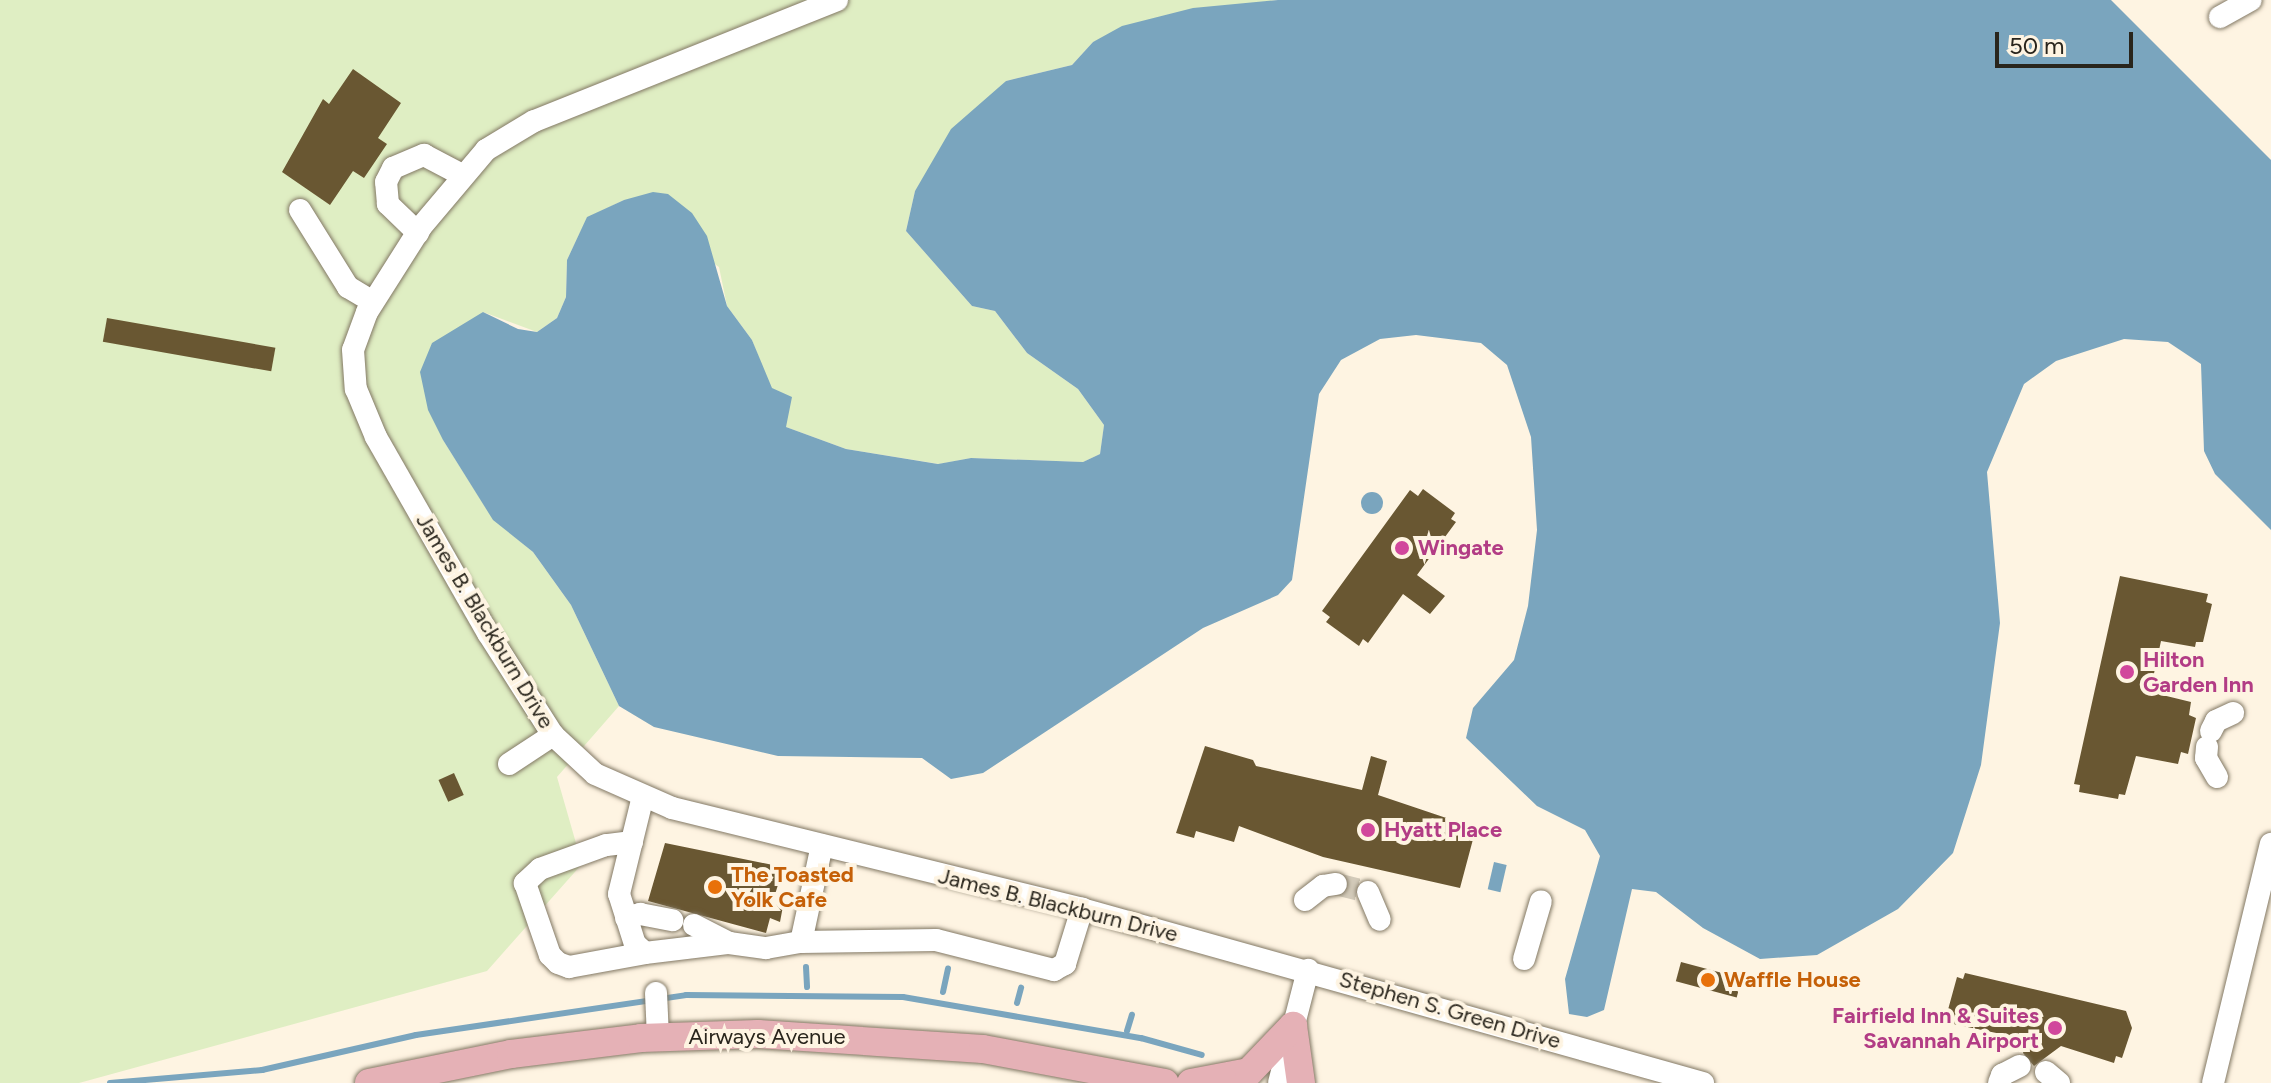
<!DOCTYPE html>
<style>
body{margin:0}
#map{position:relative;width:2271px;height:1083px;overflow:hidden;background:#fef4e2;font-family:Figtree,sans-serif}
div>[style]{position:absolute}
.green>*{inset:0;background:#dfeec3}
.water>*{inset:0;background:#7aa5be;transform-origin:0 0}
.round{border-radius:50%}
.stream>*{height:6px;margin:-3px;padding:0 3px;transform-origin:3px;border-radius:3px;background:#7aa5be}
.building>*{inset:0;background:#695732;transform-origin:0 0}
.minor-tunnel>*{height:22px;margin-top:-11px;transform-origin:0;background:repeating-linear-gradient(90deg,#d3cbba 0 22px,transparent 0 33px)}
.roads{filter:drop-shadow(0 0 2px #827864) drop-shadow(0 0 2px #827864)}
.minor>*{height:22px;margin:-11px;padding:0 11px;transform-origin:11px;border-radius:11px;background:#fff}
.major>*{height:28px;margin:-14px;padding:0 14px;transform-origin:14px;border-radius:14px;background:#e5b1b6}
.dots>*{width:22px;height:22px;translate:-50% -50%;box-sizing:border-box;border:4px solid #fef4e2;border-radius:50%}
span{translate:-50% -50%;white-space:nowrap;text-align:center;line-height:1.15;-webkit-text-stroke:8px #fef4e2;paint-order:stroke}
.hotel-label{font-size:22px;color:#b23c85;font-weight:700}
.left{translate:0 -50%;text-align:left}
.right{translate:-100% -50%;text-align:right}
.street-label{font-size:22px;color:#29251c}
.food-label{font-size:22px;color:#c56008;font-weight:700}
.scale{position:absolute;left:1995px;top:32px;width:138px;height:36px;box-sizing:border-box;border:4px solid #29251c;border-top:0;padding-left:10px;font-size:24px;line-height:28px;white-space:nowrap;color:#29251c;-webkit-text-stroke:6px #fef4e2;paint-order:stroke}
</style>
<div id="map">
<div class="green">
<div style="clip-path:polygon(0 0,1278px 0,1168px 15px,1093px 42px,1072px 65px,1006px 81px,915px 191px,906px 231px,972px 306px,995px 311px,1027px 353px,1078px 389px,1104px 425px,1100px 454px,1083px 462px,971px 458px,939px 464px,846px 449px,786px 427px,752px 340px,727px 306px,719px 267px,624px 200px,587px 218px,567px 260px,566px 297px,557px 318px,537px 332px,483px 312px,443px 440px,493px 519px,533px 552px,571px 605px,619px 706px,557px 777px,582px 864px,487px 971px,79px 1083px,0 1083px)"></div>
</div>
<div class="water">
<div style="clip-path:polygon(1278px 0,2111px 0,2271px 160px,2271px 530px,2215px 474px,2204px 451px,2201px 364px,2168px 342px,2124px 339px,2056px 361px,2024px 384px,1987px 472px,2000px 623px,1981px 765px,1953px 853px,1898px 909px,1817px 955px,1760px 959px,1703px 928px,1656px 892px,1632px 889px,1604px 1010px,1587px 1017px,1569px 1014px,1565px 979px,1600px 856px,1585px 830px,1537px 806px,1466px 738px,1473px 708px,1514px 660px,1528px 606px,1537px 530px,1531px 437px,1507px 365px,1481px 343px,1416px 335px,1380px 339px,1341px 360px,1319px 394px,1292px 580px,1278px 595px,1203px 628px,983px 773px,951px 779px,922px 758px,778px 756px,654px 727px,619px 706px,571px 605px,533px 552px,493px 520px,443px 440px,428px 410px,420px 372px,432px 343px,483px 312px,518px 329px,537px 332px,557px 318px,566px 297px,567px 260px,587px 217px,624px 200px,653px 192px,668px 194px,692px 213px,707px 236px,727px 306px,752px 340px,772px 388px,792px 397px,786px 427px,846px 449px,938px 464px,971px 458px,1083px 462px,1100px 454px,1104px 425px,1078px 389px,1027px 353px,995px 311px,972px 306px,906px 231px,915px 191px,951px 129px,1006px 81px,1072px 65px,1093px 42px,1122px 26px,1193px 8px)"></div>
<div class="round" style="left:1361px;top:492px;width:22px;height:22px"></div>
<div style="left:1494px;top:862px;width:13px;height:28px;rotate:13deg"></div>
</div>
<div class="stream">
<div style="left:806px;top:967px;width:20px;rotate:87deg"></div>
<div style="left:943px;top:992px;width:24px;rotate:-78deg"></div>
<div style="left:1017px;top:1003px;width:16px;rotate:-75deg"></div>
<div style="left:1127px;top:1031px;width:17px;rotate:-73deg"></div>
<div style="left:110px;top:1083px;width:153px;rotate:-4.9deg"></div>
<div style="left:262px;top:1070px;width:158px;rotate:-12.8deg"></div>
<div style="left:416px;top:1035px;width:273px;rotate:-8.4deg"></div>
<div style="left:686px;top:995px;width:217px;rotate:0.5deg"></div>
<div style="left:903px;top:997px;width:242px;rotate:9.8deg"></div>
<div style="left:1141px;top:1038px;width:63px;rotate:15.6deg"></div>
</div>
<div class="building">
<div style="clip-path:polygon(353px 69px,401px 103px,378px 138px,387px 144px,364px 178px,353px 171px,330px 205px,282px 172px,323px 99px,329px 104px)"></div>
<div style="left:107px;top:318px;width:171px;height:24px;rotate:10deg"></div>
<div style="clip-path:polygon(1423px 489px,1455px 513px,1451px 519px,1456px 522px,1417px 575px,1445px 596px,1430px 614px,1403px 594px,1368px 643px,1363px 639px,1359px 646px,1326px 622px,1330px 617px,1322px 611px,1410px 490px,1418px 496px)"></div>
<div style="clip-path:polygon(2120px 576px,2208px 594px,2206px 602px,2212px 604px,2203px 642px,2196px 642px,2195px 647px,2161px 641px,2150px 692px,2191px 702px,2189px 715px,2196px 718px,2188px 754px,2181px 752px,2178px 764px,2136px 756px,2125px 795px,2119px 794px,2118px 799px,2079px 792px,2080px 785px,2074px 784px)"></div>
<div style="clip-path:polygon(1205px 746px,1253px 760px,1256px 766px,1362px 790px,1371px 756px,1387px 761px,1378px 795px,1476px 828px,1460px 888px,1323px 857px,1239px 826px,1234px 842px,1196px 831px,1194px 838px,1176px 833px)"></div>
<div style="left:454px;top:773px;width:24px;height:17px;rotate:66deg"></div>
<div style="clip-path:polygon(665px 843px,778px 866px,776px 870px,782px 872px,772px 904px,783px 906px,780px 922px,770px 918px,766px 933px,648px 901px)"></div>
<div style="left:1681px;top:962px;width:63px;height:20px;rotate:15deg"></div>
<div style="clip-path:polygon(1965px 973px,2126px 1011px,2132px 1028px,2122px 1058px,2116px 1056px,2114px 1063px,2061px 1046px,2034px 1066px,2023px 1053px,2025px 1045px,2006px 1035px,1953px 1024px,1955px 1019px,1946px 1017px,1957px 977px,1963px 979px)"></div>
</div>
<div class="minor-tunnel">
<div style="left:1336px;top:884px;width:33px;rotate:14deg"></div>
</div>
<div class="roads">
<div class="minor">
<div style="left:837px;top:0;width:326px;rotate:158.2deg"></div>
<div style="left:534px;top:121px;width:56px;rotate:148.9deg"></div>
<div style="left:486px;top:150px;width:101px;rotate:130.2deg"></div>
<div style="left:421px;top:227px;width:101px;rotate:122.4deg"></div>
<div style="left:367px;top:312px;width:40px;rotate:110.2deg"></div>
<div style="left:353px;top:350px;width:39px;rotate:86deg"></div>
<div style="left:356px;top:389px;width:52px;rotate:67.4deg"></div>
<div style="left:376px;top:437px;width:226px;rotate:60.3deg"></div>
<div style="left:488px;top:633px;width:121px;rotate:57.5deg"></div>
<div style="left:553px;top:735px;width:57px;rotate:42.9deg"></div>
<div style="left:595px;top:774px;width:84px;rotate:23.8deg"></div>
<div style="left:672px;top:808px;width:422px;rotate:13.8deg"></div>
<div style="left:1082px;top:909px;width:645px;rotate:15.65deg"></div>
<div style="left:2220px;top:17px;width:35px;rotate:-29deg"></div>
<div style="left:300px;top:210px;width:91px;rotate:58.1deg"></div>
<div style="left:348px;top:287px;width:29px;rotate:31deg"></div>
<div style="left:418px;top:233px;width:42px;rotate:-136deg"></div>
<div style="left:388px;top:204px;width:22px;rotate:-95deg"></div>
<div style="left:386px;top:182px;width:16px;rotate:-63deg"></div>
<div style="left:393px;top:168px;width:34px;rotate:-23deg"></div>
<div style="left:424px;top:155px;width:43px;rotate:27.8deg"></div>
<div style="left:2211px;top:731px;width:11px;rotate:-63deg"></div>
<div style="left:2216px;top:721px;width:19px;rotate:-25deg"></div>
<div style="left:2207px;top:747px;width:11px;rotate:95deg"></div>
<div style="left:2206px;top:758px;width:22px;rotate:60deg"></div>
<div style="left:509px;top:764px;width:53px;rotate:-33.4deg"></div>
<div style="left:643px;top:796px;width:101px;rotate:103.8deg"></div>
<div style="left:619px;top:894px;width:52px;rotate:72.3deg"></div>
<div style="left:635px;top:944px;width:13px;rotate:42deg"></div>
<div style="left:645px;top:953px;width:85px;rotate:-6.8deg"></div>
<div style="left:729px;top:943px;width:37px;rotate:8deg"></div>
<div style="left:766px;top:948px;width:36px;rotate:-10deg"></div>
<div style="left:801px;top:942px;width:135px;rotate:-0.8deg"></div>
<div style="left:936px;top:940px;width:122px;rotate:14.3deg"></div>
<div style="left:1054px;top:970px;width:13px;rotate:-29deg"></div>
<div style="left:1065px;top:964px;width:58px;rotate:-72.8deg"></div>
<div style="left:632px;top:842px;width:26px;rotate:173deg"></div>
<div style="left:606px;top:845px;width:70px;rotate:160deg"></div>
<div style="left:540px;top:869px;width:21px;rotate:137deg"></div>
<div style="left:525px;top:883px;width:76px;rotate:70.9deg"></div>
<div style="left:550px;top:955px;width:11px;rotate:45deg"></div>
<div style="left:558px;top:963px;width:12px;rotate:20deg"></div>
<div style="left:569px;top:967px;width:77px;rotate:-10.4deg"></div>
<div style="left:1368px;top:892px;width:30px;rotate:67deg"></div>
<div style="left:1305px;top:900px;width:23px;rotate:-38deg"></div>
<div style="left:1323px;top:886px;width:13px;rotate:-9deg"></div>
<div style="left:626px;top:918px;width:15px;rotate:-16deg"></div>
<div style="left:640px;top:914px;width:33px;rotate:11deg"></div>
<div style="left:694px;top:925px;width:39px;rotate:27deg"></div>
<div style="left:801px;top:942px;width:99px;rotate:-77.8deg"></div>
<div style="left:1524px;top:959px;width:60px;rotate:-73.7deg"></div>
<div style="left:656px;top:993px;width:44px;rotate:87.4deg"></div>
<div style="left:2046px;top:1072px;width:17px;rotate:40deg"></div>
<div style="left:1279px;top:1083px;width:117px;rotate:-75.6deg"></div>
<div style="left:1999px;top:1083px;width:9px;rotate:-69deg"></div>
<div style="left:2002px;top:1075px;width:20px;rotate:-27deg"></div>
<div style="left:2213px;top:1083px;width:246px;rotate:-76.4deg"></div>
</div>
<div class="major">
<div style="left:1293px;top:1026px;width:58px;rotate:82deg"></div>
<div style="left:369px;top:1083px;width:145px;rotate:-11.5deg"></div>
<div style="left:511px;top:1054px;width:131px;rotate:-7deg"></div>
<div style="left:641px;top:1038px;width:117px;rotate:-2deg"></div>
<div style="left:758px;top:1034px;width:225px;rotate:3.8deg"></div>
<div style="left:983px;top:1049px;width:185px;rotate:10.6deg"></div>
<div style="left:1191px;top:1083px;width:59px;rotate:-10.7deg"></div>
<div style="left:1249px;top:1072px;width:64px;rotate:-46.3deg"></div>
</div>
</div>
<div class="dots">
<div style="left:1402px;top:548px;background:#d1479c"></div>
<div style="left:2127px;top:672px;background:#d1479c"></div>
<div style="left:1368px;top:830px;background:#d1479c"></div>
<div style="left:715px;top:887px;background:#e8710a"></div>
<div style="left:1708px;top:980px;background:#e8710a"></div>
<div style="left:2055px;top:1028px;background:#d1479c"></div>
</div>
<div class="hotel-label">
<span class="left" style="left:1418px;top:548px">Wingate</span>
<span class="left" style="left:2143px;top:672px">Hilton<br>Garden Inn</span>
<span class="left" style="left:1384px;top:830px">Hyatt Place</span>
<span class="right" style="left:2039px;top:1028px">Fairfield Inn &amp; Suites<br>Savannah Airport</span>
</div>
<div class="street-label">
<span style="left:485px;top:621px;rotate:59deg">James B. Blackburn Drive</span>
<span style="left:1058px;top:905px;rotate:14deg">James B. Blackburn Drive</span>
<span style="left:1450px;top:1010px;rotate:16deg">Stephen S. Green Drive</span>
<span style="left:767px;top:1037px">Airways Avenue</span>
</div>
<div class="food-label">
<span class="left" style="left:731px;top:887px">The Toasted<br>Yolk Cafe</span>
<span class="left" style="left:1724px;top:980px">Waffle House</span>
</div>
<div class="scale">50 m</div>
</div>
